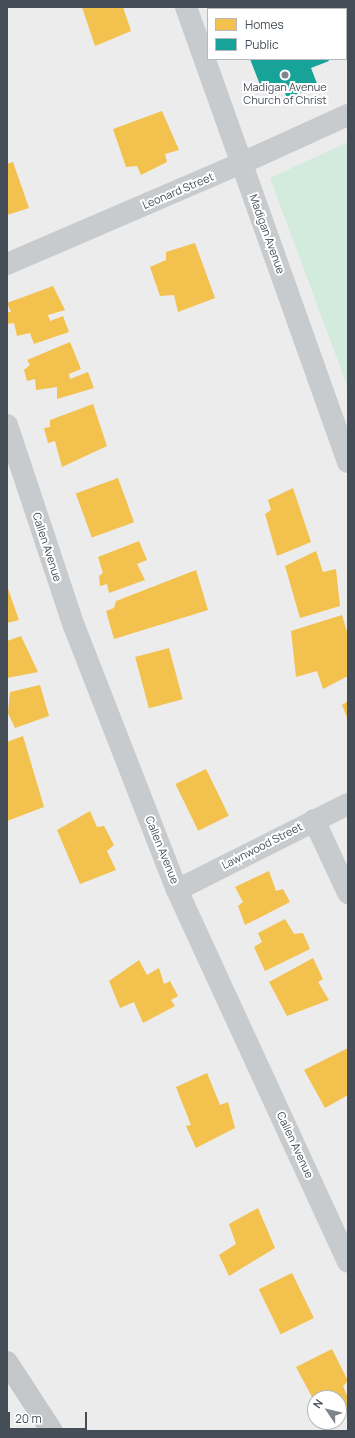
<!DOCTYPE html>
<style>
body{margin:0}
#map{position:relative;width:355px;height:1438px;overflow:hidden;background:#edecec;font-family:Manrope,sans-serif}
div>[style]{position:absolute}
.green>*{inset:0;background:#d2ebdd}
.homes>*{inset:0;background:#f2c14e;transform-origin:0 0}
.public>*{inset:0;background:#17a398;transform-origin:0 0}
.minor>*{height:22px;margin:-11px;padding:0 11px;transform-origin:11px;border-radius:11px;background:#c8cbcd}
.major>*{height:22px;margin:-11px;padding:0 11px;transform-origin:11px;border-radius:11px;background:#c4c7ca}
.dots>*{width:11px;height:11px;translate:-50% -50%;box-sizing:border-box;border:2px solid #fff;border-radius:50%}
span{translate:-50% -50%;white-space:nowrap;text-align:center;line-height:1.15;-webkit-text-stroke:4px #fff;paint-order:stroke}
.poi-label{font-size:11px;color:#454d57}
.street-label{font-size:11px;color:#454d57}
.frame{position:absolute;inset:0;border:8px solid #454d57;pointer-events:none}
.legend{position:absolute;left:207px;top:8px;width:140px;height:52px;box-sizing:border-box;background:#fff;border:1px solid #b5b8bc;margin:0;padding:5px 7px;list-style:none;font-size:12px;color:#454d57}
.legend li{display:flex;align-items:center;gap:8px;height:20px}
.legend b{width:20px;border:1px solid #b5b8bc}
.north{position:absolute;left:307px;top:1390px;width:40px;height:40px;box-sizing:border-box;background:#fff;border:1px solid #b5b8bc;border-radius:50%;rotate:305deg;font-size:11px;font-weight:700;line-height:16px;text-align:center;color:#454d57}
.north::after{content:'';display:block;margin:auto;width:14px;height:18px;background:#80858b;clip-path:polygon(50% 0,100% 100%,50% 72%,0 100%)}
.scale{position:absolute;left:8px;top:1412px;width:79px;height:18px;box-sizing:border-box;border:2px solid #454d57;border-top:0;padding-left:5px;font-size:12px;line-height:14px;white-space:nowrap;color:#454d57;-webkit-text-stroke:3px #fff;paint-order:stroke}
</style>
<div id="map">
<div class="green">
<div style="clip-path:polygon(348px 142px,348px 388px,270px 178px)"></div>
</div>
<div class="homes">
<div style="clip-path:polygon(82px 7px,123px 7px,131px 31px,95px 46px)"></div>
<div style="clip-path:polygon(162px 111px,179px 150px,165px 154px,167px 162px,141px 175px,137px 166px,126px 167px,113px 129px)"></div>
<div style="clip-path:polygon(13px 162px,29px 208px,7px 215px,7px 164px)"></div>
<div style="clip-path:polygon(195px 243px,215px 298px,178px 312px,174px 295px,160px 296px,150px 267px,166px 260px,166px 252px)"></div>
<div style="clip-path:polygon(53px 286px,65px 310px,48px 315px,50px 321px,63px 316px,69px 332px,34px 344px,30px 333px,17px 336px,14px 323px,7px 324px,7px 312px,11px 312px,7px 303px)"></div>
<div style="clip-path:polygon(70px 342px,81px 369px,69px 374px,70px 379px,88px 372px,94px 388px,57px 399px,57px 387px,36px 390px,35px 379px,27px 381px,24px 370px,30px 365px,27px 360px)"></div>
<div style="clip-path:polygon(93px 404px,107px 446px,62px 467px,55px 441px,48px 443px,44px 428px,50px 427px,50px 420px)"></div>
<div style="left:118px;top:478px;width:47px;height:45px;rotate:70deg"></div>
<div style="clip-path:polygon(293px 488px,311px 542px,277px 556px,265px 514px,271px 510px,268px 500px)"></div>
<div style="clip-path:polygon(139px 541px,147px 560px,137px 564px,145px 580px,109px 593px,107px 584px,100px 586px,99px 576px,103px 573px,98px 557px)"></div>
<div style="clip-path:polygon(316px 551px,323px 572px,336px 569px,340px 606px,300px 618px,285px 566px)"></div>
<div style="clip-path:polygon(196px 570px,208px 610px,114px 639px,106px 611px,114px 608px,116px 601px)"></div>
<div style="clip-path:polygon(7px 586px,19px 620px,7px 623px)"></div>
<div style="clip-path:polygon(342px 615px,348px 635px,348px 676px,323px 689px,317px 671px,296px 677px,291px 631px)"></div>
<div style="clip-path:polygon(21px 636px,38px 672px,7px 678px,7px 641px)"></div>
<div style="left:169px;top:648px;width:53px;height:35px;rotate:75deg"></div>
<div style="clip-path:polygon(40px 685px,49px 716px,15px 728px,8px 713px,10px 692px)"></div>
<div style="clip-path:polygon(348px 701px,348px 720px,342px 705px)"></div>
<div style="clip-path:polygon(23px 736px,44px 807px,7px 821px,7px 742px)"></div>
<div style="left:206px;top:769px;width:52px;height:34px;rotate:64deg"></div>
<div style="clip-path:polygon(90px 811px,97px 827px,104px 826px,114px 845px,107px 851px,116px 870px,80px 884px,57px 830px)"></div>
<div style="clip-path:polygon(269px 871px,276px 891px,283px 889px,290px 902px,245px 925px,238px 906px,243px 902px,235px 887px)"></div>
<div style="clip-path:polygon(285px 919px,294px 934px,303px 933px,310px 949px,265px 971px,254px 947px,262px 942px,258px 933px)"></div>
<div style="clip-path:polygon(313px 958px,323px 979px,318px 982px,329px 1000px,287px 1016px,269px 982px)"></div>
<div style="clip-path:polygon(139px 960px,147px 975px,159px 968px,164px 984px,170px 981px,178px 996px,171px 1000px,175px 1006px,143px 1023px,134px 1002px,120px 1008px,109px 981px)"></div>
<div style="clip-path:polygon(348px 1048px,348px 1095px,325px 1108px,304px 1070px)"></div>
<div style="clip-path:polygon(207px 1073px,220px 1105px,228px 1102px,235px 1128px,196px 1148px,186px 1126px,191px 1125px,176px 1087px)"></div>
<div style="clip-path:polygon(258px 1208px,275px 1248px,229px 1276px,219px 1255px,236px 1244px,229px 1224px)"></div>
<div style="left:292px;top:1273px;width:50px;height:37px;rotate:64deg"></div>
<div style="clip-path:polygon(332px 1349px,348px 1381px,343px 1386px,348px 1398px,348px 1411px,339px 1415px,339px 1398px,313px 1399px,296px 1367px)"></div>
</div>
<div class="public">
<div style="left:239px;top:7px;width:69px;height:2px"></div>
<div style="clip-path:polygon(250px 59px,328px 59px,329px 61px,311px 68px,318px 86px,287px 98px,281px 83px,262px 90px)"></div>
</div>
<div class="minor">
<div style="left:186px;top:7px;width:483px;rotate:70.4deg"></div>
<div style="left:7px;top:264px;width:256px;rotate:-23.3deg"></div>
<div style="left:242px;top:163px;width:116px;rotate:-24.4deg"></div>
<div style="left:7px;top:425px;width:212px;rotate:71.6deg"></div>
<div style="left:74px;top:626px;width:283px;rotate:68.7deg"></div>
<div style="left:177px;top:890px;width:409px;rotate:65.3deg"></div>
<div style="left:314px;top:820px;width:81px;rotate:65deg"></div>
<div style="left:177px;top:890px;width:191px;rotate:-26.7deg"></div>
</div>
<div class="major">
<div style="left:7px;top:1362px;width:82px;rotate:56.9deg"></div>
</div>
<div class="dots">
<div style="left:285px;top:75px;background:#80858b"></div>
</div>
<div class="poi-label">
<span style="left:285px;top:94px">Madigan Avenue<br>Church of Christ</span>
</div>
<div class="street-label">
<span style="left:178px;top:191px;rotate:-23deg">Leonard Street</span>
<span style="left:267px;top:234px;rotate:70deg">Madigan Avenue</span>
<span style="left:47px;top:547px;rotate:72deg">Callen Avenue</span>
<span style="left:262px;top:846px;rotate:-27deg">Lawnwood Street</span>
<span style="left:162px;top:850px;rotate:68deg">Callen Avenue</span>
<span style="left:295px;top:1145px;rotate:65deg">Callen Avenue</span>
</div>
<div class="frame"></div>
<ul class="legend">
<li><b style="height:11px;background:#f2c14e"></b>Homes</li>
<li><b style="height:11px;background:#17a398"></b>Public</li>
</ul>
<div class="north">N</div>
<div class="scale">20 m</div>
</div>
